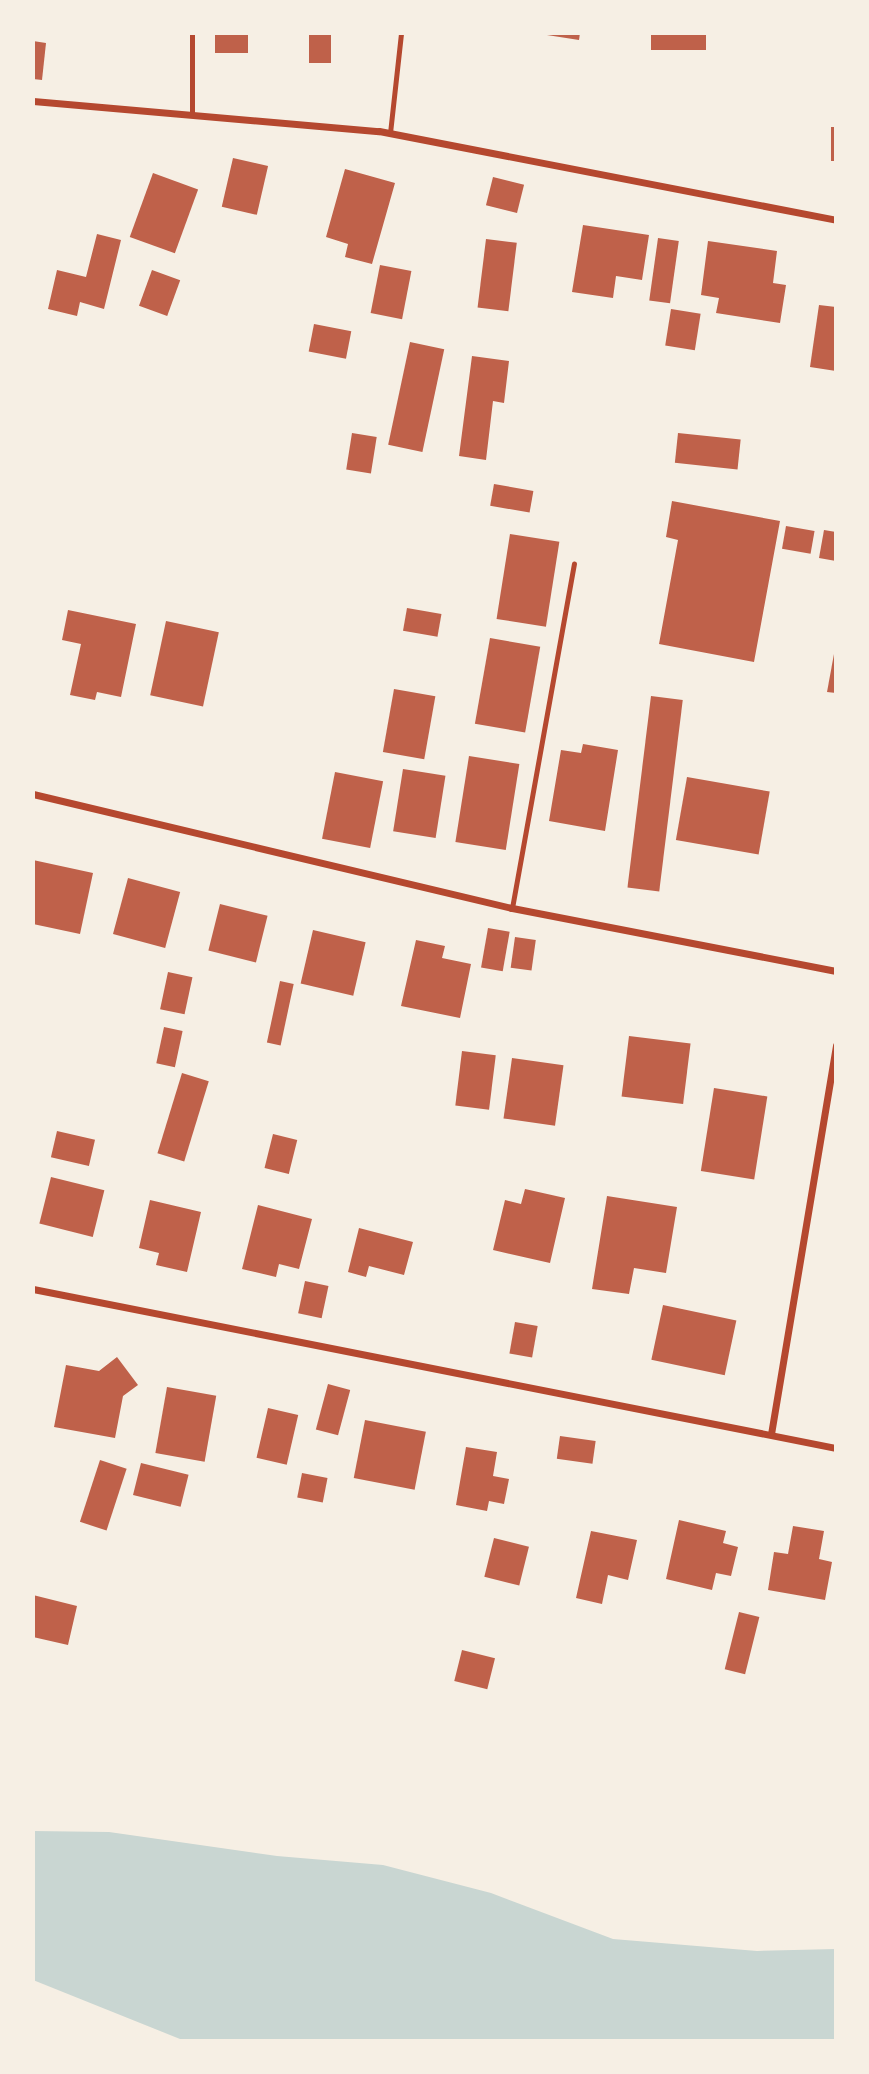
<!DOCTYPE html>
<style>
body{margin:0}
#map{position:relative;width:869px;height:2074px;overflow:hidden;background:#f6efe4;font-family:Barlow,sans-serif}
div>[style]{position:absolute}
.water>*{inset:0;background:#c9d6d2}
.building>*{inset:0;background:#bf614a;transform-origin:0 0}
.service>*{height:5px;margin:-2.5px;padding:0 2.5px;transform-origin:2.5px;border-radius:2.5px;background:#b5482f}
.minor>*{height:7px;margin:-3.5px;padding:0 3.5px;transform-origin:3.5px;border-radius:3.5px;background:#b5482f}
span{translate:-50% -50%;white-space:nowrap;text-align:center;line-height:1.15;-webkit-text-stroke:7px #f6efe4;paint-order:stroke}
.frame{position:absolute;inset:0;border:35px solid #f6efe4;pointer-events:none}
</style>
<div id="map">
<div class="water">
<div style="clip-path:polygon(33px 1831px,109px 1832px,277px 1856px,383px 1865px,491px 1893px,613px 1939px,757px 1951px,836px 1949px,836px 2041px,185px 2041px,33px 1980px)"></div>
</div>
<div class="building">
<div style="left:215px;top:33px;width:33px;height:20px"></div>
<div style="left:309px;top:33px;width:22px;height:30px"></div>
<div style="clip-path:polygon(534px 33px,580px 33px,579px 40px)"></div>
<div style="left:651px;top:33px;width:55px;height:17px"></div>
<div style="clip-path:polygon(33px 41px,46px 43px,42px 80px,33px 79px)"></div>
<div style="left:831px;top:127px;width:5px;height:34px"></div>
<div style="left:233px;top:158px;width:36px;height:50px;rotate:13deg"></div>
<div style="clip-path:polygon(345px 169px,395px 183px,372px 264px,345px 257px,348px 244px,326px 237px)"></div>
<div style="left:153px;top:173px;width:48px;height:68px;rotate:20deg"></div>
<div style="left:493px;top:177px;width:32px;height:29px;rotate:14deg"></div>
<div style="clip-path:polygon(583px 225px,649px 235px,642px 280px,616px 276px,613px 298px,572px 292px)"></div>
<div style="clip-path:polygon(97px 234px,121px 240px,104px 309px,80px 302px,77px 316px,48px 309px,57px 270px,86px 277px)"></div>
<div style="left:658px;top:238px;width:21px;height:63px;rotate:8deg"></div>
<div style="left:486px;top:239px;width:31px;height:69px;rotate:7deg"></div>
<div style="clip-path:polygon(708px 241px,777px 251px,773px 283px,786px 285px,780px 323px,716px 313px,719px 298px,701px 295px)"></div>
<div style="left:380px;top:265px;width:32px;height:49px;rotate:11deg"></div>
<div style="left:152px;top:270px;width:30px;height:38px;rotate:20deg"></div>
<div style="clip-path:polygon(819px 305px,836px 307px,836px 371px,810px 367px)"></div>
<div style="left:671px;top:309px;width:30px;height:37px;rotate:9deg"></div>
<div style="left:314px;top:324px;width:38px;height:28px;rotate:11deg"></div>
<div style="left:410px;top:342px;width:35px;height:105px;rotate:12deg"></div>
<div style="clip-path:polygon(472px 356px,509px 361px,504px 403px,493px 401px,486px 460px,459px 456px)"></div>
<div style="left:352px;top:433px;width:25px;height:37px;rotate:9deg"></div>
<div style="left:678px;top:433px;width:63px;height:30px;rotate:6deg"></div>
<div style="left:494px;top:484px;width:40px;height:22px;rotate:10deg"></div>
<div style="clip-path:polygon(672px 501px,780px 521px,754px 662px,659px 644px,678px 540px,666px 537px)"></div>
<div style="left:786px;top:526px;width:29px;height:23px;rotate:10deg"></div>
<div style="clip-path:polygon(824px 530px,836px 532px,836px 561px,819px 558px)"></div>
<div style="left:510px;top:534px;width:50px;height:86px;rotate:9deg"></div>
<div style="left:407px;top:608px;width:35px;height:23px;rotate:10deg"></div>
<div style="clip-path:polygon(68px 610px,136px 624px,121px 697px,97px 692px,95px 700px,70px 695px,81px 644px,62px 640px)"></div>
<div style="left:166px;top:621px;width:54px;height:76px;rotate:12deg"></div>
<div style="left:490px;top:638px;width:51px;height:87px;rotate:10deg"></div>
<div style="clip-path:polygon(836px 643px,836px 693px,827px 692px)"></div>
<div style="left:394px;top:689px;width:42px;height:64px;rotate:10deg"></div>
<div style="left:651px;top:696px;width:32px;height:193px;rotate:7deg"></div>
<div style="clip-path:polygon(583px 744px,618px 750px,605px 831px,549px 821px,561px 750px,581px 753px)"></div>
<div style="left:469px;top:756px;width:51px;height:87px;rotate:9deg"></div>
<div style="left:403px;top:769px;width:43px;height:63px;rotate:9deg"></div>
<div style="left:335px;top:772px;width:49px;height:68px;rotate:11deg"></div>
<div style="left:687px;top:777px;width:84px;height:64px;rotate:10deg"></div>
<div style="clip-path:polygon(33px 860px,93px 873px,80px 934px,33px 924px)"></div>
<div style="left:128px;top:878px;width:54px;height:58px;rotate:15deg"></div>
<div style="left:220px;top:904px;width:49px;height:48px;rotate:14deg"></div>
<div style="left:488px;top:928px;width:22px;height:40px;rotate:10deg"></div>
<div style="left:313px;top:930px;width:54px;height:55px;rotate:13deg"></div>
<div style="left:515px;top:937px;width:21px;height:31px;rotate:8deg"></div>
<div style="clip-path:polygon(416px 940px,445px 946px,442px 958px,471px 964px,460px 1018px,401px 1006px)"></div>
<div style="left:168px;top:972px;width:25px;height:38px;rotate:12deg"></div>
<div style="left:280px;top:981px;width:14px;height:63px;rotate:12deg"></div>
<div style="left:164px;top:1027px;width:19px;height:37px;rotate:12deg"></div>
<div style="left:629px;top:1036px;width:62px;height:61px;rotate:7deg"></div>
<div style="left:462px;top:1051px;width:34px;height:55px;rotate:7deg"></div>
<div style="left:512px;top:1058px;width:52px;height:61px;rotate:8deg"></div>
<div style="left:182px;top:1073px;width:28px;height:84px;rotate:17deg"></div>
<div style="left:714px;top:1088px;width:54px;height:84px;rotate:9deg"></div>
<div style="left:57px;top:1131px;width:39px;height:27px;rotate:13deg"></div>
<div style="left:273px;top:1134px;width:25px;height:35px;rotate:14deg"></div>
<div style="left:51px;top:1177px;width:55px;height:48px;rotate:14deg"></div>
<div style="clip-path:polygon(525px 1189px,565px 1198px,550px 1263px,493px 1250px,505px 1200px,521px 1204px)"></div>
<div style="clip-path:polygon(607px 1196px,677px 1207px,666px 1273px,634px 1268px,629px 1294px,592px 1289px)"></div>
<div style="clip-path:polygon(150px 1200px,201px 1212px,187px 1272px,156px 1265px,159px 1253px,139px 1248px)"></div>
<div style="clip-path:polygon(258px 1205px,312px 1219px,299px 1269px,279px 1264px,276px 1277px,242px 1269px)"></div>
<div style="clip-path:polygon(359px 1228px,413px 1242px,404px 1275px,369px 1266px,366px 1277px,348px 1272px)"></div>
<div style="left:305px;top:1281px;width:24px;height:33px;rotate:12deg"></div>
<div style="left:663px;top:1305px;width:75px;height:56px;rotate:12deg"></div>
<div style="left:515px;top:1322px;width:23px;height:32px;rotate:10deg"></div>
<div style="clip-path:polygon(117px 1357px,138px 1385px,123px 1396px,115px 1438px,54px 1427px,66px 1365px,99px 1371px)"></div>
<div style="left:328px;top:1384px;width:23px;height:47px;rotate:15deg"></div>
<div style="left:167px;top:1387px;width:50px;height:67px;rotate:10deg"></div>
<div style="left:268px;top:1408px;width:31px;height:51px;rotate:13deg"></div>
<div style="left:365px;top:1420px;width:62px;height:59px;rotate:11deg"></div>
<div style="left:560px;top:1436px;width:36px;height:23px;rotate:8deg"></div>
<div style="clip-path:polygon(466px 1447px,497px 1452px,493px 1476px,509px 1479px,504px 1504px,489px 1501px,487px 1511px,456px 1505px)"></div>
<div style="left:100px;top:1460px;width:28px;height:65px;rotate:18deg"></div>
<div style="left:141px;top:1463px;width:49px;height:33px;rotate:14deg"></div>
<div style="left:302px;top:1473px;width:26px;height:25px;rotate:11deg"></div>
<div style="clip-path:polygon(679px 1520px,726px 1531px,723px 1543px,738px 1547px,731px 1576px,716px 1573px,712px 1590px,666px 1579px)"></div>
<div style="clip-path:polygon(793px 1526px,824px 1531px,819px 1559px,832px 1562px,825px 1600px,768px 1590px,774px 1552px,788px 1554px)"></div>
<div style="clip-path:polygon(591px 1531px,637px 1540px,628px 1580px,608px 1575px,602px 1604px,576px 1598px)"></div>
<div style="left:494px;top:1538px;width:36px;height:40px;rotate:14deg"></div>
<div style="clip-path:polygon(33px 1595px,77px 1606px,68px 1645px,33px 1637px)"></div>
<div style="left:739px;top:1612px;width:21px;height:59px;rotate:14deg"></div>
<div style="left:462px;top:1650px;width:34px;height:32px;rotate:14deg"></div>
</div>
<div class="service">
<div style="left:192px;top:33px;width:82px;rotate:90deg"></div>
<div style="left:390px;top:133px;width:101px;rotate:-83.7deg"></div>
<div style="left:512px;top:908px;width:350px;rotate:-79.8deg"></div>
</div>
<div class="minor">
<div style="left:33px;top:101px;width:347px;rotate:5deg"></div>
<div style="left:379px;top:131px;width:466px;rotate:11deg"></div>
<div style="left:33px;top:794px;width:492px;rotate:13.4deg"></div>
<div style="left:512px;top:908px;width:330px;rotate:11deg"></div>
<div style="left:33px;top:1289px;width:819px;rotate:11.2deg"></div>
<div style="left:771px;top:1434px;width:394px;rotate:-80.5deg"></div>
</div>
<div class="frame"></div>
</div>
